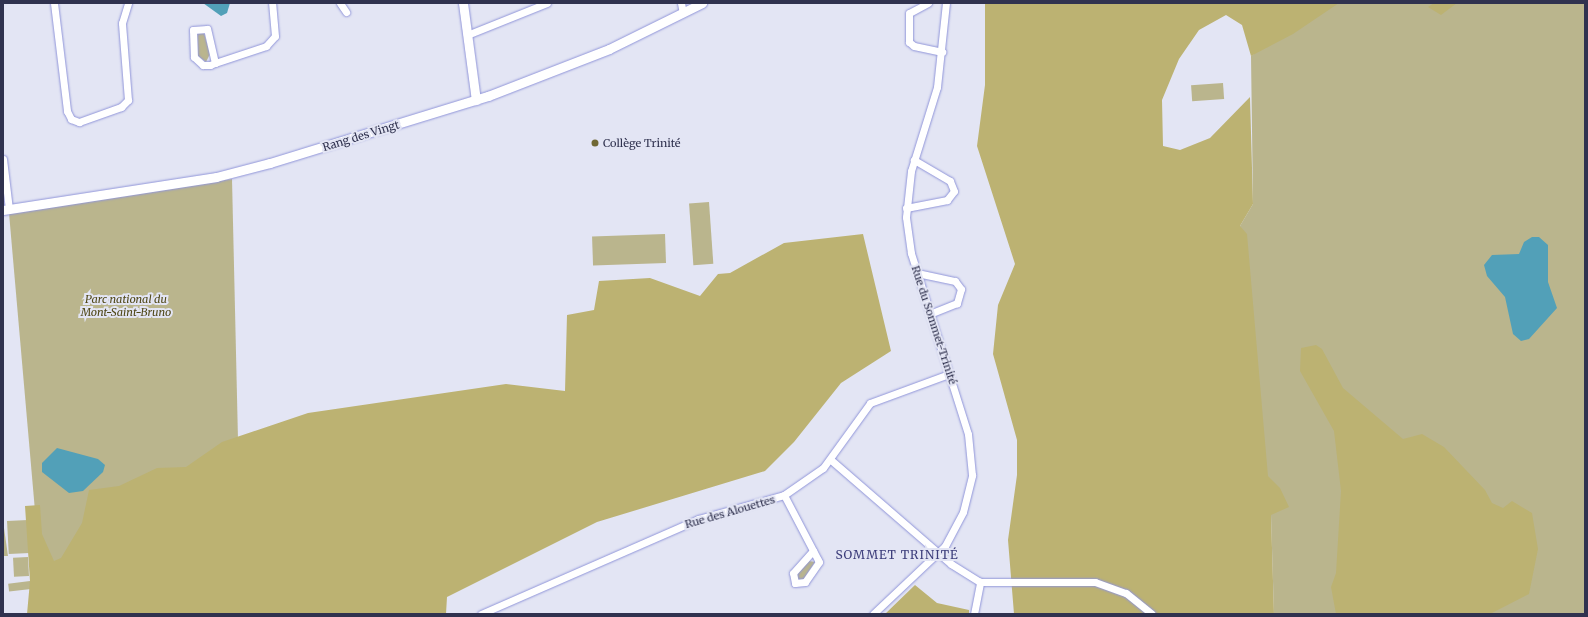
<!DOCTYPE html>
<meta charset="utf-8">
<style>
body{margin:0}
#map{position:relative;width:1588px;height:617px;overflow:hidden;background:#e3e5f4;font-family:Merriweather,serif}
div>[style]{position:absolute}
.green>*{inset:0;background:#bab58d;transform-origin:0 0}
.forest>*{inset:0;background:#bcb272}
.water>*{inset:0;background:#52a0b8}
.roads{filter:drop-shadow(0 0 1px #9095d9) drop-shadow(0 0 1px #9095d9)}
.minor>*{height:7px;margin:-3.5px;padding:0 3.5px;transform-origin:3.5px;border-radius:3.5px;background:#fff}
.tertiary>*{height:9px;margin:-4.5px;padding:0 4.5px;transform-origin:4.5px;border-radius:4.5px;background:#fff}
.dots>*{width:11px;height:11px;translate:-50% -50%;box-sizing:border-box;border:2px solid #e3e5f4;border-radius:50%}
span{translate:-50% -50%;white-space:nowrap;text-align:center;line-height:1.15;-webkit-text-stroke:4px #e3e5f4;paint-order:stroke}
.street-label{font-size:11px;color:#30324f}
.poi-label{font-size:11px;color:#30324f}
.left{translate:0 -50%;text-align:left}
.park-label{font-size:11px;color:#4f4716;font-style:italic}
.neighbourhood-label{font-size:12px;color:#3d3e7b;letter-spacing:1px}
.frame{position:absolute;inset:0;border:4px solid #30324f;pointer-events:none}
</style>
<div id="map">
<div class="green">
<div style="clip-path:polygon(1327px 3px,1585px 3px,1585px 614px,1274px 614px,1271px 515px,1240px 226px,1253px 204px,1251px 56px)"></div>
<div style="clip-path:polygon(197px 32px,204px 33px,210px 54px,206px 62px,198px 56px)"></div>
<div style="left:1223px;top:83px;width:16px;height:32px;rotate:86deg"></div>
<div style="clip-path:polygon(232px 179px,242px 614px,44px 614px,9px 213px)"></div>
<div style="left:709px;top:202px;width:62px;height:20px;rotate:86deg"></div>
<div style="left:665px;top:234px;width:29px;height:73px;rotate:88deg"></div>
<div style="left:28px;top:520px;width:33px;height:21px;rotate:87deg"></div>
<div style="clip-path:polygon(3px 521px,8px 556px,3px 556px)"></div>
<div style="left:28px;top:557px;width:19px;height:15px;rotate:87deg"></div>
<div style="clip-path:polygon(809px 561px,815px 562px,803px 580px,798px 580px,796px 574px)"></div>
<div style="left:30px;top:581px;width:8px;height:22px;rotate:83deg"></div>
</div>
<div class="forest">
<div style="clip-path:polygon(985px 3px,1339px 3px,1293px 34px,1251px 56px,1242px 25px,1226px 15px,1199px 30px,1179px 59px,1162px 100px,1163px 146px,1180px 150px,1210px 138px,1250px 97px,1253px 204px,1240px 226px,1247px 234px,1268px 476px,1280px 488px,1289px 507px,1271px 515px,1274px 614px,1014px 614px,1008px 540px,1017px 475px,1017px 440px,993px 354px,998px 305px,1015px 264px,977px 146px,985px 85px)"></div>
<div style="clip-path:polygon(1434px 3px,1457px 3px,1441px 15px,1428px 7px)"></div>
<div style="clip-path:polygon(863px 234px,891px 351px,841px 383px,794px 442px,765px 471px,597px 522px,447px 597px,446px 614px,27px 614px,30px 581px,25px 506px,40px 505px,42px 534px,54px 561px,61px 558px,82px 523px,89px 490px,119px 486px,157px 468px,186px 467px,222px 442px,308px 413px,506px 384px,565px 391px,567px 315px,594px 310px,599px 281px,650px 278px,700px 296px,718px 274px,730px 273px,784px 243px)"></div>
<div style="clip-path:polygon(1316px 345px,1322px 349px,1343px 388px,1403px 439px,1422px 434px,1444px 447px,1485px 490px,1492px 503px,1503px 508px,1512px 501px,1532px 513px,1538px 549px,1529px 594px,1490px 614px,1336px 614px,1331px 587px,1336px 573px,1341px 491px,1334px 431px,1300px 371px,1301px 348px)"></div>
<div style="clip-path:polygon(915px 585px,937px 603px,969px 610px,969px 614px,885px 614px)"></div>
</div>
<div class="water">
<div style="clip-path:polygon(203px 3px,230px 3px,227px 13px,221px 16px)"></div>
<div style="clip-path:polygon(1532px 237px,1539px 237px,1548px 245px,1548px 282px,1557px 308px,1529px 339px,1521px 341px,1513px 334px,1505px 297px,1487px 276px,1484px 265px,1492px 255px,1519px 254px,1524px 242px)"></div>
<div style="clip-path:polygon(57px 448px,98px 459px,105px 465px,103px 472px,83px 491px,69px 493px,42px 472px,42px 463px)"></div>
</div>
<div class="roads">
<div class="minor">
<div style="left:54px;top:3px;width:109px;rotate:83.1deg"></div>
<div style="left:67px;top:111px;width:9px;rotate:63deg"></div>
<div style="left:71px;top:119px;width:9px;rotate:21deg"></div>
<div style="left:79px;top:122px;width:45px;rotate:-19.7deg"></div>
<div style="left:121px;top:107px;width:10px;rotate:-45deg"></div>
<div style="left:128px;top:100px;width:77px;rotate:-94.5deg"></div>
<div style="left:122px;top:23px;width:21px;rotate:-73deg"></div>
<div style="left:340px;top:3px;width:11px;rotate:56deg"></div>
<div style="left:681px;top:3px;width:10px;rotate:79deg"></div>
<div style="left:928px;top:3px;width:21px;rotate:152deg"></div>
<div style="left:909px;top:13px;width:29px;rotate:90deg"></div>
<div style="left:909px;top:42px;width:6px;rotate:39deg"></div>
<div style="left:914px;top:46px;width:29px;rotate:12deg"></div>
<div style="left:467px;top:35px;width:86px;rotate:-21.8deg"></div>
<div style="left:215px;top:63px;width:35px;rotate:-103deg"></div>
<div style="left:207px;top:29px;width:14px;rotate:176deg"></div>
<div style="left:193px;top:30px;width:27px;rotate:88deg"></div>
<div style="left:194px;top:57px;width:12px;rotate:42deg"></div>
<div style="left:203px;top:65px;width:7px"></div>
<div style="left:210px;top:65px;width:5px;rotate:-22deg"></div>
<div style="left:215px;top:63px;width:54px;rotate:-18.4deg"></div>
<div style="left:266px;top:46px;width:13px;rotate:-48deg"></div>
<div style="left:275px;top:36px;width:33px;rotate:-95deg"></div>
<div style="left:3px;top:159px;width:50px;rotate:83.2deg"></div>
<div style="left:906px;top:208px;width:42px;rotate:-11deg"></div>
<div style="left:947px;top:200px;width:11px;rotate:-52deg"></div>
<div style="left:954px;top:191px;width:11px;rotate:-112deg"></div>
<div style="left:950px;top:181px;width:42px;rotate:-149.7deg"></div>
<div style="left:917px;top:273px;width:39px;rotate:12deg"></div>
<div style="left:955px;top:281px;width:10px;rotate:53deg"></div>
<div style="left:961px;top:289px;width:15px;rotate:106deg"></div>
<div style="left:957px;top:303px;width:29px;rotate:158deg"></div>
<div style="left:831px;top:460px;width:159px;rotate:40.9deg"></div>
<div style="left:951px;top:564px;width:34px;rotate:32deg"></div>
<div style="left:980px;top:582px;width:115px"></div>
<div style="left:1095px;top:582px;width:33px;rotate:20deg"></div>
<div style="left:1126px;top:593px;width:33px;rotate:39deg"></div>
<div style="left:784px;top:495px;width:73px;rotate:62.4deg"></div>
<div style="left:818px;top:560px;width:2px;rotate:63deg"></div>
<div style="left:819px;top:562px;width:24px;rotate:125deg"></div>
<div style="left:805px;top:582px;width:10px;rotate:174deg"></div>
<div style="left:795px;top:583px;width:10px;rotate:-101deg"></div>
<div style="left:793px;top:573px;width:30px;rotate:-48deg"></div>
<div style="left:481px;top:614px;width:237px;rotate:-23.6deg"></div>
<div style="left:698px;top:519px;width:89px;rotate:-15.6deg"></div>
<div style="left:784px;top:495px;width:47px;rotate:-34.7deg"></div>
<div style="left:823px;top:468px;width:80px;rotate:-54.1deg"></div>
<div style="left:870px;top:403px;width:84px;rotate:-20.2deg"></div>
<div style="left:873px;top:614px;width:99px;rotate:-43.4deg"></div>
<div style="left:945px;top:546px;width:38px;rotate:-62deg"></div>
<div style="left:963px;top:512px;width:38px;rotate:-76deg"></div>
<div style="left:972px;top:475px;width:41px;rotate:-95.6deg"></div>
<div style="left:968px;top:434px;width:190px;rotate:-107.5deg"></div>
<div style="left:911px;top:253px;width:36px;rotate:-98deg"></div>
<div style="left:906px;top:217px;width:46px;rotate:-83.8deg"></div>
<div style="left:911px;top:171px;width:88px;rotate:-72.8deg"></div>
<div style="left:937px;top:87px;width:84px;rotate:-83.9deg"></div>
<div style="left:974px;top:614px;width:33px;rotate:-79deg"></div>
</div>
<div class="tertiary">
<div style="left:463px;top:3px;width:98px;rotate:82.4deg"></div>
<div style="left:3px;top:210px;width:216px;rotate:-8.8deg"></div>
<div style="left:216px;top:177px;width:56px;rotate:-14.5deg"></div>
<div style="left:270px;top:163px;width:228px;rotate:-17.1deg"></div>
<div style="left:488px;top:96px;width:130px;rotate:-21.2deg"></div>
<div style="left:609px;top:49px;width:104px;rotate:-26.3deg"></div>
</div>
</div>
<div class="dots">
<div style="left:595px;top:143px;background:#706834"></div>
</div>
<div class="street-label">
<span style="left:361px;top:136px;rotate:-17deg">Rang des Vingt</span>
<span style="left:934px;top:325px;rotate:72deg">Rue du Sommet-Trinité</span>
<span style="left:730px;top:512px;rotate:-16deg">Rue des Alouettes</span>
</div>
<div class="poi-label">
<span class="left" style="left:603px;top:143px">Collège Trinité</span>
</div>
<div class="park-label">
<span style="left:126px;top:306px">Parc national du<br>Mont-Saint-Bruno</span>
</div>
<div class="neighbourhood-label">
<span style="left:897px;top:555px">SOMMET TRINITÉ</span>
</div>
<div class="frame"></div>
</div>
